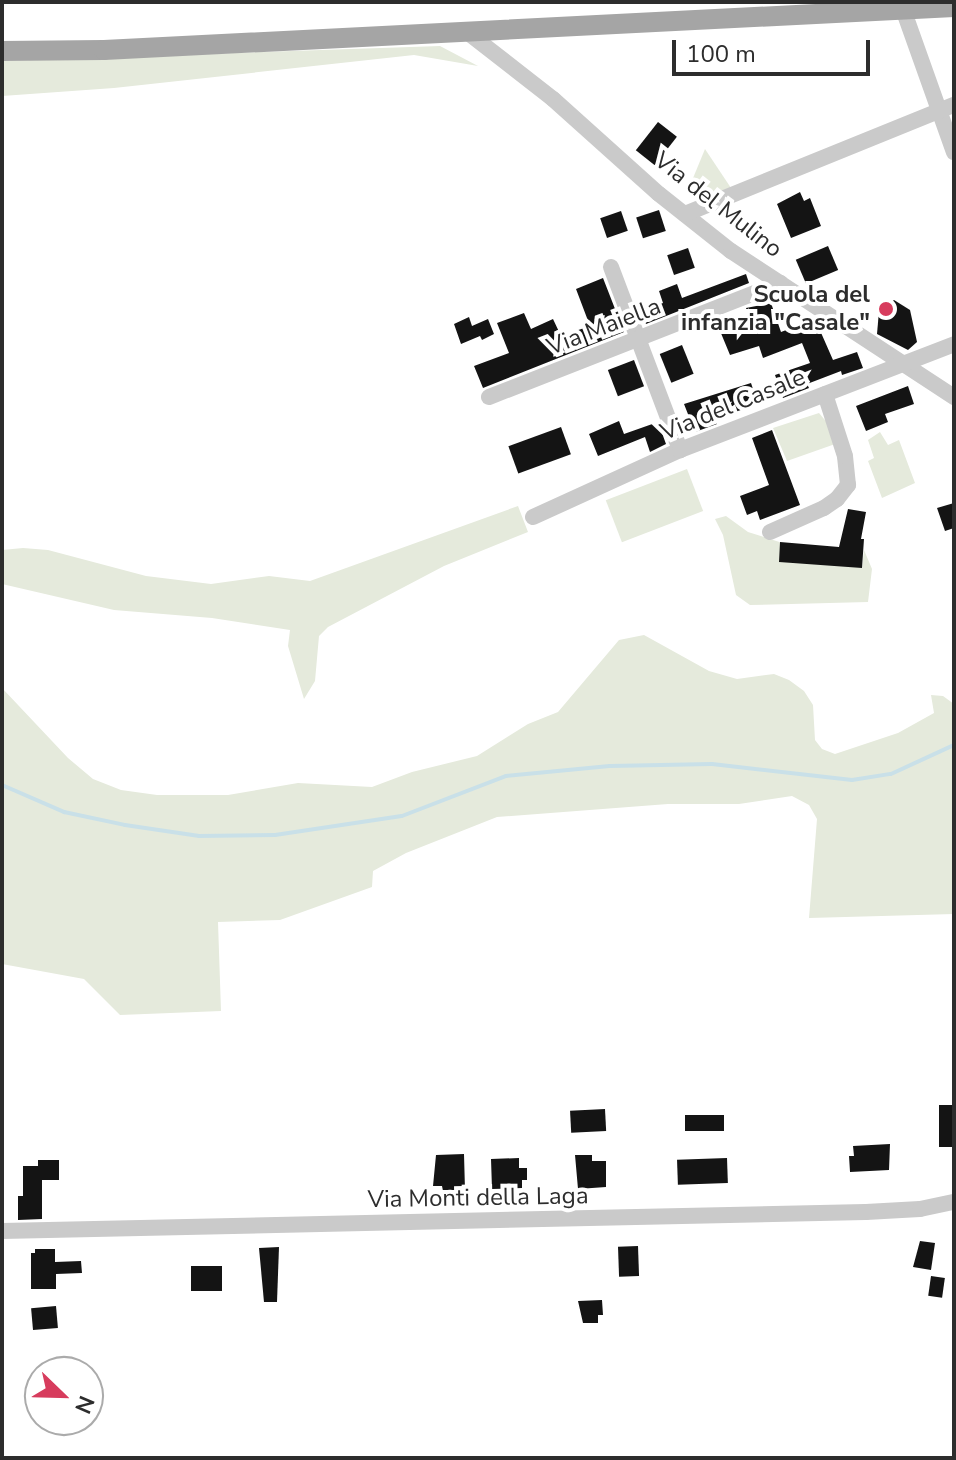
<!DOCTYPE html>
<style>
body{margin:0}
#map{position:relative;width:956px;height:1460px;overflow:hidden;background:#fff;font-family:"Nunito Sans",sans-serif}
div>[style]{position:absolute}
.green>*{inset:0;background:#e5eadc;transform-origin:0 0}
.stream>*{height:4px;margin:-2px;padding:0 2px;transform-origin:2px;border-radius:2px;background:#c9e0e8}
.building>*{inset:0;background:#141414;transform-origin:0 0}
.minor>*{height:16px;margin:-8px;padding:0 8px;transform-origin:8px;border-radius:8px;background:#cacaca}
.major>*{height:20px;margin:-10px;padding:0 10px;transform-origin:10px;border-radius:10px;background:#a5a5a5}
.dots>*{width:22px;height:22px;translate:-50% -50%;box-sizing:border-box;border:4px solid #fff;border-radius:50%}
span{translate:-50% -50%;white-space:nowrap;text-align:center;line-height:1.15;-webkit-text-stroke:8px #fff;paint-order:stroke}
.street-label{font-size:24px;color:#2d2d2d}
.poi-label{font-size:24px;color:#2d2d2d;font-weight:700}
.right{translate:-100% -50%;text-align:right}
.frame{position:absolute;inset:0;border:4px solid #2d2d2d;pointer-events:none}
.north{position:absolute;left:24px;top:1356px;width:80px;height:80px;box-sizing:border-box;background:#fff;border:2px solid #ababab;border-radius:50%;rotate:113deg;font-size:22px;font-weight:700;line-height:32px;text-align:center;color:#2d2d2d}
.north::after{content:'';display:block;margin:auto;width:28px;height:36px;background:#d73c5d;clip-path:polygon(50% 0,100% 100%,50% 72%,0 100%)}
.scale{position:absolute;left:672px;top:40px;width:198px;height:36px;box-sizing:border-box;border:4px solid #2d2d2d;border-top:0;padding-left:10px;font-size:24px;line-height:28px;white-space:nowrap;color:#2d2d2d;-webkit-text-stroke:6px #fff;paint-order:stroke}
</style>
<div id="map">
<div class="green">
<div style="clip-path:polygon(440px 46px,478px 66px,414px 55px,114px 88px,2px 96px,2px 61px)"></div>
<div style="clip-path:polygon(705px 149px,733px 191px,707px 203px,691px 183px)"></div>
<div style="clip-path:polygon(819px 413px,835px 432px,838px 443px,787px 461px,773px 428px)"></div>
<div style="clip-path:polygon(880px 432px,888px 445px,899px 440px,915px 483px,882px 498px,868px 461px,874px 458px,868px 440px)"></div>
<div style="left:687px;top:469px;width:45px;height:87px;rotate:69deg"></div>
<div style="clip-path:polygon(518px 506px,528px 532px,444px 566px,328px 627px,319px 636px,315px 681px,304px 699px,288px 646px,290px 630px,212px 618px,114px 610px,2px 584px,2px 550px,23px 548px,48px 550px,146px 576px,211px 584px,269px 576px,310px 581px)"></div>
<div style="clip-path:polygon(726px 516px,748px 532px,862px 568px,864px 550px,872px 569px,868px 602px,750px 605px,736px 595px,723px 535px,715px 519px)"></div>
<div style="clip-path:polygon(644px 635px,709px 671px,737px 679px,774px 674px,789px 680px,804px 691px,813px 705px,815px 740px,822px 749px,835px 754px,898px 733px,934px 713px,931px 695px,943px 696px,954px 704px,954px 914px,809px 918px,817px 819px,809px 805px,792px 796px,739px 804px,668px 804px,497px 817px,406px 853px,373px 871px,372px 887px,280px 920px,218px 922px,221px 1011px,120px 1015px,84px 979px,2px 964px,2px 688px,68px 758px,93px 779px,121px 790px,157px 795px,228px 795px,298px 783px,372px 787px,412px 772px,477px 756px,528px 724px,558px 712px,619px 640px)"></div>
</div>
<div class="stream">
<div style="left:2px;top:785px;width:68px;rotate:23.5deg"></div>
<div style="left:64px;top:812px;width:62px;rotate:12deg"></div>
<div style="left:125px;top:825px;width:75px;rotate:8.5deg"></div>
<div style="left:199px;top:836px;width:76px;rotate:-0.8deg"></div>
<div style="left:275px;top:835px;width:128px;rotate:-8.5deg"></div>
<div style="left:402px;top:816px;width:111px;rotate:-21deg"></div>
<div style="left:506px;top:776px;width:104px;rotate:-5.5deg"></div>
<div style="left:610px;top:766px;width:102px;rotate:-1.1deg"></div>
<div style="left:712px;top:764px;width:141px;rotate:6.5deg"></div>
<div style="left:852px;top:780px;width:39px;rotate:-9deg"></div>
<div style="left:891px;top:774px;width:69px;rotate:-24.7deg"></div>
</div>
<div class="building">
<div style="left:658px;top:122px;width:24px;height:36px;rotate:38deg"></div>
<div style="clip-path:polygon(800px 192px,804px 201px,810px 198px,821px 226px,791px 238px,777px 204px)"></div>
<div style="left:659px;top:210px;width:22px;height:24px;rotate:72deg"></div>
<div style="left:621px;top:211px;width:21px;height:22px;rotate:71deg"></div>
<div style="left:828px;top:246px;width:26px;height:35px;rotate:67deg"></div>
<div style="left:688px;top:248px;width:21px;height:22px;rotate:71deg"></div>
<div style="clip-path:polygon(746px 274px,749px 283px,646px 324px,641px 311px,663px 303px,659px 291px,677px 284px,682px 298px)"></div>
<div style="clip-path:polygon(603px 278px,624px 332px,483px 388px,474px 366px,509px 353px,497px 323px,524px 313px,531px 329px,553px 319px,561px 336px,590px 326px,576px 289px)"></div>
<div style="clip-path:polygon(894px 300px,910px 310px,917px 342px,908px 350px,877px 334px,879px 311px)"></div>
<div style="clip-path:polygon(771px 303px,781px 332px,815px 319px,833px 360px,857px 352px,863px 368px,842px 375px,841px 371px,807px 384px,809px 388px,783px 398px,775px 375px,810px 363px,802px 343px,763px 358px,759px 346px,730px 355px,718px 326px,748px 316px,746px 308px)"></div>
<div style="clip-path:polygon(469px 317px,472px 326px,488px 319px,494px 334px,482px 340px,480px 336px,461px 344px,454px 324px)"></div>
<div style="left:682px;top:345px;width:31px;height:24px;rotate:68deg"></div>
<div style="left:634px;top:360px;width:28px;height:28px;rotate:69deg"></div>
<div style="clip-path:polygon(751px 383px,758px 404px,715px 419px,717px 424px,695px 432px,684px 404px)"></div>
<div style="clip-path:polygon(908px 386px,914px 404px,885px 414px,888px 422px,866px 431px,856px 406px)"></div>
<div style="clip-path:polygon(619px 421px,624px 434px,658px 422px,666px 444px,650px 452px,645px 437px,598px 456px,589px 434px)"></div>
<div style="left:561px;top:427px;width:29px;height:56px;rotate:70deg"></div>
<div style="clip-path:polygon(772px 430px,800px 505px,760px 520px,757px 511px,747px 515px,740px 496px,769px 485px,752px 438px)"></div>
<div style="clip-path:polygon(954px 503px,954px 528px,945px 531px,937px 508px)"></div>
<div style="clip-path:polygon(848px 509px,866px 512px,861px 539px,864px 539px,862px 568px,779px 562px,780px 542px,839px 547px)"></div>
<div style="left:939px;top:1105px;width:15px;height:42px"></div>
<div style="left:605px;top:1109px;width:22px;height:35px;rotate:87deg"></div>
<div style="left:724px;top:1115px;width:16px;height:39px;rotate:90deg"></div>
<div style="clip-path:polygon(890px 1144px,889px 1170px,850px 1172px,849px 1156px,854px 1156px,853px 1146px)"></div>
<div style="clip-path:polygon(464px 1154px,465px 1190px,443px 1191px,442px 1186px,433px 1186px,436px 1155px)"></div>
<div style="clip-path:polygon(575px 1155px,592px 1155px,592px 1161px,606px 1161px,606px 1187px,578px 1189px)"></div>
<div style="clip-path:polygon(519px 1158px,519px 1168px,527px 1168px,527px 1180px,522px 1180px,522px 1188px,492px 1189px,491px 1159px)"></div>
<div style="left:727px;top:1158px;width:25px;height:50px;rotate:88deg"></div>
<div style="clip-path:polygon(38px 1160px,59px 1160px,59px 1180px,42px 1180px,42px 1219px,18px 1220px,18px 1196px,23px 1196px,23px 1166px,38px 1166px)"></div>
<div style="clip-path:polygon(920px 1241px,935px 1243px,931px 1270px,913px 1267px)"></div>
<div style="left:638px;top:1246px;width:30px;height:20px;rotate:88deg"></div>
<div style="clip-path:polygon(279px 1247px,277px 1302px,264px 1302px,259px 1248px)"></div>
<div style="clip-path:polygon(35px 1249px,55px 1249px,55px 1262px,81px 1261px,82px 1273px,56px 1274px,56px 1289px,31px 1289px,31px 1253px,35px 1253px)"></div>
<div style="left:222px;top:1266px;width:25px;height:31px;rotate:90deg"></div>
<div style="left:931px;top:1276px;width:14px;height:20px;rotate:8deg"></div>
<div style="clip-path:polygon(602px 1300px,603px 1315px,598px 1315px,598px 1323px,583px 1323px,578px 1301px)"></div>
<div style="left:56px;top:1306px;width:22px;height:25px;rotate:85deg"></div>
</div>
<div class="minor">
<div style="left:903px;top:9px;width:152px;rotate:70.4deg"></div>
<div style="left:467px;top:32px;width:109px;rotate:37.9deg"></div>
<div style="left:553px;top:99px;width:142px;rotate:41.9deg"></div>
<div style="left:659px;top:194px;width:92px;rotate:38.4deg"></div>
<div style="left:731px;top:251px;width:267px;rotate:33.2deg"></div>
<div style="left:685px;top:214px;width:290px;rotate:-22.1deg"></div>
<div style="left:611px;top:267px;width:196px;rotate:69.3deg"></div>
<div style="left:489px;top:397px;width:313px;rotate:-21.4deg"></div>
<div style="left:533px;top:517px;width:162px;rotate:-24.5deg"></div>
<div style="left:680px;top:450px;width:294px;rotate:-21.1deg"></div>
<div style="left:770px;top:532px;width:59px;rotate:-24deg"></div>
<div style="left:824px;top:508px;width:16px;rotate:-35deg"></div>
<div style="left:837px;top:499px;width:18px;rotate:-52deg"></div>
<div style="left:848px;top:485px;width:29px;rotate:-96deg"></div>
<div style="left:845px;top:456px;width:65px;rotate:-107.9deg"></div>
<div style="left:2px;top:1231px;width:864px;rotate:-1.26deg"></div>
<div style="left:866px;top:1212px;width:54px;rotate:-3.2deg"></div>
<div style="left:920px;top:1209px;width:35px;rotate:-12deg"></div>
</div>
<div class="major">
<div style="left:2px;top:51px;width:102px;rotate:-0.6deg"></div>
<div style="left:104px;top:50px;width:851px;rotate:-2.9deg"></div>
</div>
<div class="dots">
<div style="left:886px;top:309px;background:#d73c5d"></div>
</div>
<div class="street-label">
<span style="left:718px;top:205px;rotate:38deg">Via del Mulino</span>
<span style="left:604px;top:327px;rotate:-21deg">Via Maiella</span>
<span style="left:733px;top:405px;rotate:-22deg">Via del Casale</span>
<span style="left:478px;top:1198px;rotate:-1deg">Via Monti della Laga</span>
</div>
<div class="poi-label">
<span class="right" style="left:870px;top:309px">Scuola del<br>infanzia "Casale"</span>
</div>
<div class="frame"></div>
<div class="north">N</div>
<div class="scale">100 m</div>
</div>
